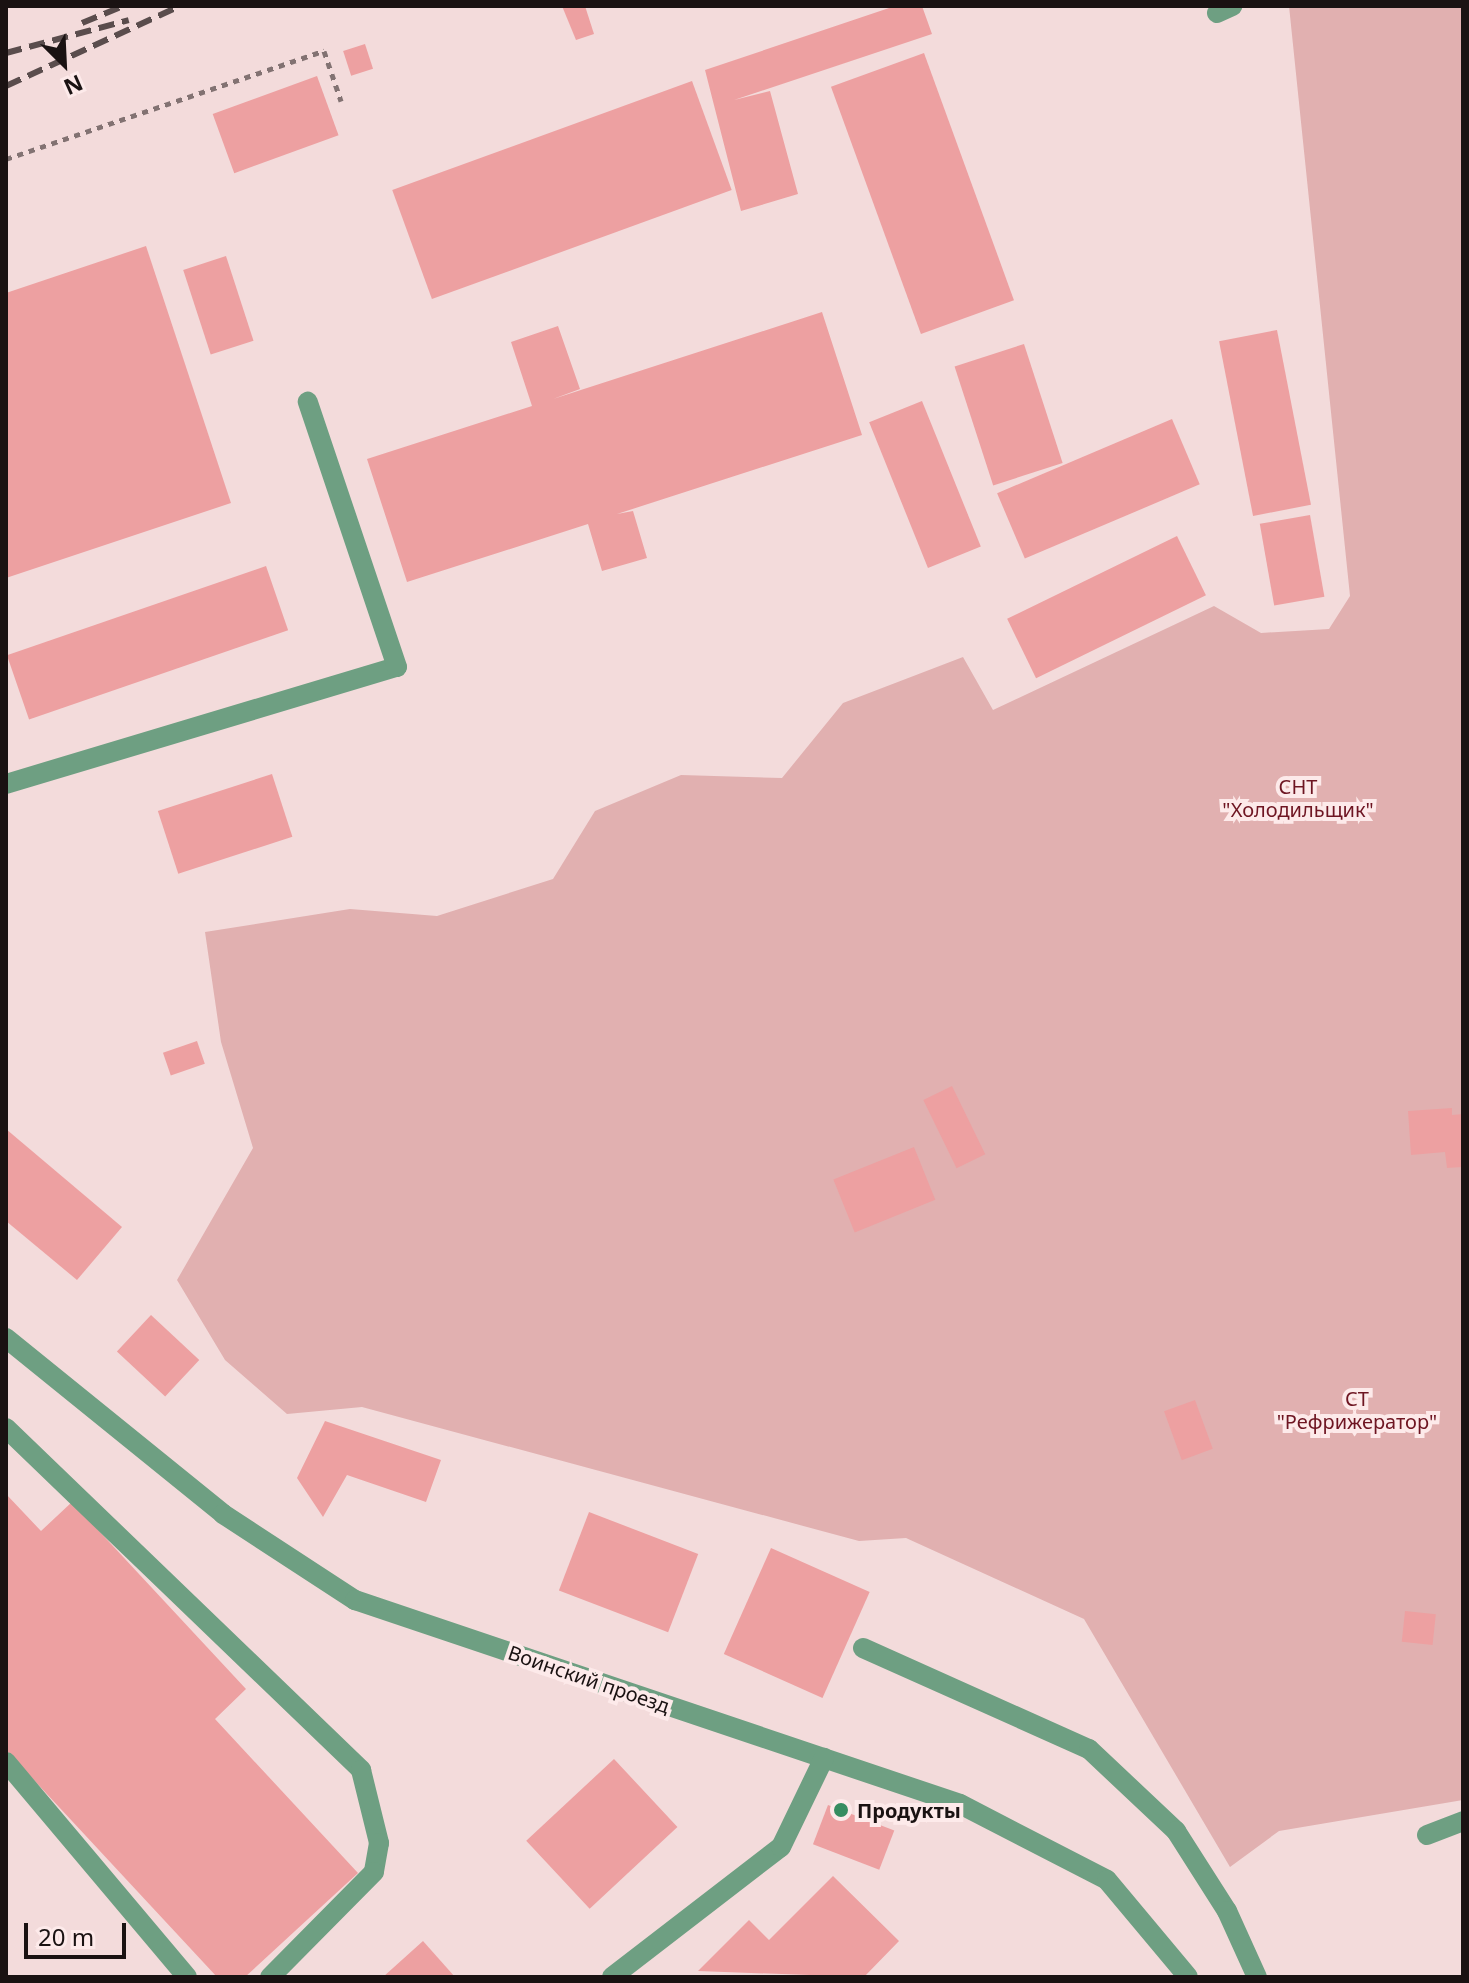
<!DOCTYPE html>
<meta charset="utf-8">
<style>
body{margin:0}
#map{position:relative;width:1469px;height:1983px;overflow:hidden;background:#f3dbdb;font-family:"Noto Sans",sans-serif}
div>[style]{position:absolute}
.green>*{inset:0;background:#e1b0b0}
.building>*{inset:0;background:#eda0a1;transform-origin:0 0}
.path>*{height:5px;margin-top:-2.5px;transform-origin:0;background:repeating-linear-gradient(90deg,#827272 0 6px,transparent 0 12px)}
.minor>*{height:20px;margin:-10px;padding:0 10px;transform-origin:10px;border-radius:10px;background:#6e9f82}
.rail>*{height:6px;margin-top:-3px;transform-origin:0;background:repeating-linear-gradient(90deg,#5a4d4d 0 16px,transparent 0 24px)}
.dots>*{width:22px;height:22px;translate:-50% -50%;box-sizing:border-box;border:4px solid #fdeaea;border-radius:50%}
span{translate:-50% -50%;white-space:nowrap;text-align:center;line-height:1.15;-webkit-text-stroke:8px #fdeaea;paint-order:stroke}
.park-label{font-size:20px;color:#6e1522}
.street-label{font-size:20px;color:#1a1212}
.poi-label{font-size:20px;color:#1a1212;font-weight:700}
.left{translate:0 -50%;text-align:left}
.frame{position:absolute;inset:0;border:8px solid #1a1212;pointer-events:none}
.north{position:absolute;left:24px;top:24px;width:80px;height:80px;-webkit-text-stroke:6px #fdeaea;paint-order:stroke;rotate:156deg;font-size:22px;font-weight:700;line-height:32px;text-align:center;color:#1a1212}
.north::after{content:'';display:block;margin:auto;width:28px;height:36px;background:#1a1212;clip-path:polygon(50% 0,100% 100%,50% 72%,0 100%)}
.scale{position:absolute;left:24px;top:1923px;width:102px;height:36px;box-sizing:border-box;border:4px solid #1a1212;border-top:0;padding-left:10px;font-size:24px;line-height:28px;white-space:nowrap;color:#1a1212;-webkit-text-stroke:6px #fdeaea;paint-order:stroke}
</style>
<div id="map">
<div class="green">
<div style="clip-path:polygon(1289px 6px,1463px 6px,1463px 1800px,1279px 1831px,1230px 1867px,1084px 1619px,906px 1538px,859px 1541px,362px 1407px,287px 1414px,225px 1360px,177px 1280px,253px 1148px,221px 1042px,205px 932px,350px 909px,437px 916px,553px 879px,595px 811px,681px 775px,782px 778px,843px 703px,963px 657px,993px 710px,1214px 606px,1261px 633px,1329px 629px,1350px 596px)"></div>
</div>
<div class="building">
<div style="clip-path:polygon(562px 6px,585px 6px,594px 34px,576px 40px)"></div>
<div style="clip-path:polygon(895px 6px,922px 6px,932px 34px,734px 100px,770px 91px,798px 194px,741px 211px,705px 70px)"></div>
<div style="left:365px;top:44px;width:26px;height:23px;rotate:72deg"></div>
<div style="left:924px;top:53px;width:263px;height:99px;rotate:70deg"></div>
<div style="left:317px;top:76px;width:63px;height:111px;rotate:70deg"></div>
<div style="left:692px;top:81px;width:116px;height:319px;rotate:70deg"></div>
<div style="clip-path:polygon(146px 246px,231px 503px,6px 578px,6px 293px)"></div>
<div style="left:226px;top:256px;width:89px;height:45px;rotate:72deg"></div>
<div style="clip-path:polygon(822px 312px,862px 435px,617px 514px,633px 511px,647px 558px,602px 571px,588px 524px,407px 582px,367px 459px,532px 406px,511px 342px,558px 326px,580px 389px,553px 399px)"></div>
<div style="left:1277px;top:330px;width:178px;height:59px;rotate:79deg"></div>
<div style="left:1024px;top:344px;width:125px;height:73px;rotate:72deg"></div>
<div style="left:922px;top:401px;width:157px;height:57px;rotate:68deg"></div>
<div style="left:1172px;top:419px;width:71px;height:190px;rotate:67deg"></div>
<div style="left:1310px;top:515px;width:83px;height:51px;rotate:80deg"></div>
<div style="left:1177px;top:536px;width:66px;height:189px;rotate:64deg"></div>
<div style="left:266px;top:566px;width:68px;height:274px;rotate:71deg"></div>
<div style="left:272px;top:774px;width:66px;height:120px;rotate:72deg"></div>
<div style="left:197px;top:1041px;width:24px;height:36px;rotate:71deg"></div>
<div style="left:952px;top:1086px;width:76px;height:32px;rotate:64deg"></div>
<div style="clip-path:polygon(1452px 1108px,1452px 1115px,1463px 1114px,1463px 1167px,1447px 1168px,1445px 1152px,1411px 1155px,1408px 1111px)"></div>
<div style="clip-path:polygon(6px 1129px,122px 1227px,77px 1280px,6px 1221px)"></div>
<div style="left:914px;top:1147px;width:57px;height:87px;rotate:68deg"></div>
<div style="left:151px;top:1315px;width:66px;height:50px;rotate:43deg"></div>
<div style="left:1195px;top:1400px;width:52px;height:33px;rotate:70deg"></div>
<div style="clip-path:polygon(325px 1421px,441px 1460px,426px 1502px,347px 1475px,323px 1517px,297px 1478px)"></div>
<div style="clip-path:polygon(6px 1494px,41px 1531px,72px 1502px,246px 1689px,215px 1719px,358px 1873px,245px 1977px,217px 1977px,6px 1750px)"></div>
<div style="left:589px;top:1512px;width:117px;height:84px;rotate:21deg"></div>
<div style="left:771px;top:1548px;width:108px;height:116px;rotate:24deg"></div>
<div style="left:1405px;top:1611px;width:31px;height:31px;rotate:6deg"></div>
<div style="left:614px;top:1759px;width:93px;height:120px;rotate:47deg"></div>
<div style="left:828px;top:1805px;width:71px;height:42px;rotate:21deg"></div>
<div style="clip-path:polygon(833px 1876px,899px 1941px,864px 1977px,698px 1971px,749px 1920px,769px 1940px)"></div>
<div style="clip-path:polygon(423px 1941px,455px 1977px,383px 1977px)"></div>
</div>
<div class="path">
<div style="left:6px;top:159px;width:336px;rotate:-18.8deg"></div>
<div style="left:324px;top:51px;width:53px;rotate:71.2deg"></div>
</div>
<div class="minor">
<div style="left:1217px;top:13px;width:17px;rotate:-25deg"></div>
<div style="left:6px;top:784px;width:408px;rotate:-16.7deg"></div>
<div style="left:397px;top:667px;width:280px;rotate:-108.6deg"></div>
<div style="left:6px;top:1338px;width:279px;rotate:39deg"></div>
<div style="left:223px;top:1514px;width:158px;rotate:33.1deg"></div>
<div style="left:355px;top:1600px;width:638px;rotate:18.63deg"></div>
<div style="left:960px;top:1804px;width:165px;rotate:27.3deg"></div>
<div style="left:1107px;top:1880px;width:126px;rotate:50.1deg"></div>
<div style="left:6px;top:1428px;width:493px;rotate:43.9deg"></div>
<div style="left:361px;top:1770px;width:75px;rotate:76.1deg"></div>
<div style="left:379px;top:1843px;width:29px;rotate:100deg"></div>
<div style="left:374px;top:1872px;width:148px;rotate:134.7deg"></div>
<div style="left:863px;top:1648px;width:248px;rotate:24.1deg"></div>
<div style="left:1089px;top:1749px;width:120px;rotate:43.3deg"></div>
<div style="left:1176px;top:1831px;width:95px;rotate:57.5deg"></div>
<div style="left:1227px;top:1911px;width:72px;rotate:65.6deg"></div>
<div style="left:6px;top:1762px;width:281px;rotate:49.9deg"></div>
<div style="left:1427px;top:1835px;width:39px;rotate:-21deg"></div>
<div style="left:612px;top:1977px;width:213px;rotate:-37.6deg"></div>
<div style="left:781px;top:1847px;width:99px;rotate:-64.2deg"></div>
</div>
<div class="rail">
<div style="left:82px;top:23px;width:44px;rotate:-22.5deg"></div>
<div style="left:6px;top:53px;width:127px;rotate:-15deg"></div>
<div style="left:6px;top:86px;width:192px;rotate:-24.7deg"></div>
</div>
<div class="dots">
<div style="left:841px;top:1810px;background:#378d61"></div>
</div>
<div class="park-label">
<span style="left:1298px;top:798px">СНТ<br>"Холодильщик"</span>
<span style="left:1357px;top:1410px">СТ<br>"Рефрижератор"</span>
</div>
<div class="street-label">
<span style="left:589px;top:1679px;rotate:19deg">Воинский проезд</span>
</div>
<div class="poi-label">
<span class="left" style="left:857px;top:1810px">Продукты</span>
</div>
<div class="frame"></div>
<div class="north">N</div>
<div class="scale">20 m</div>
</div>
